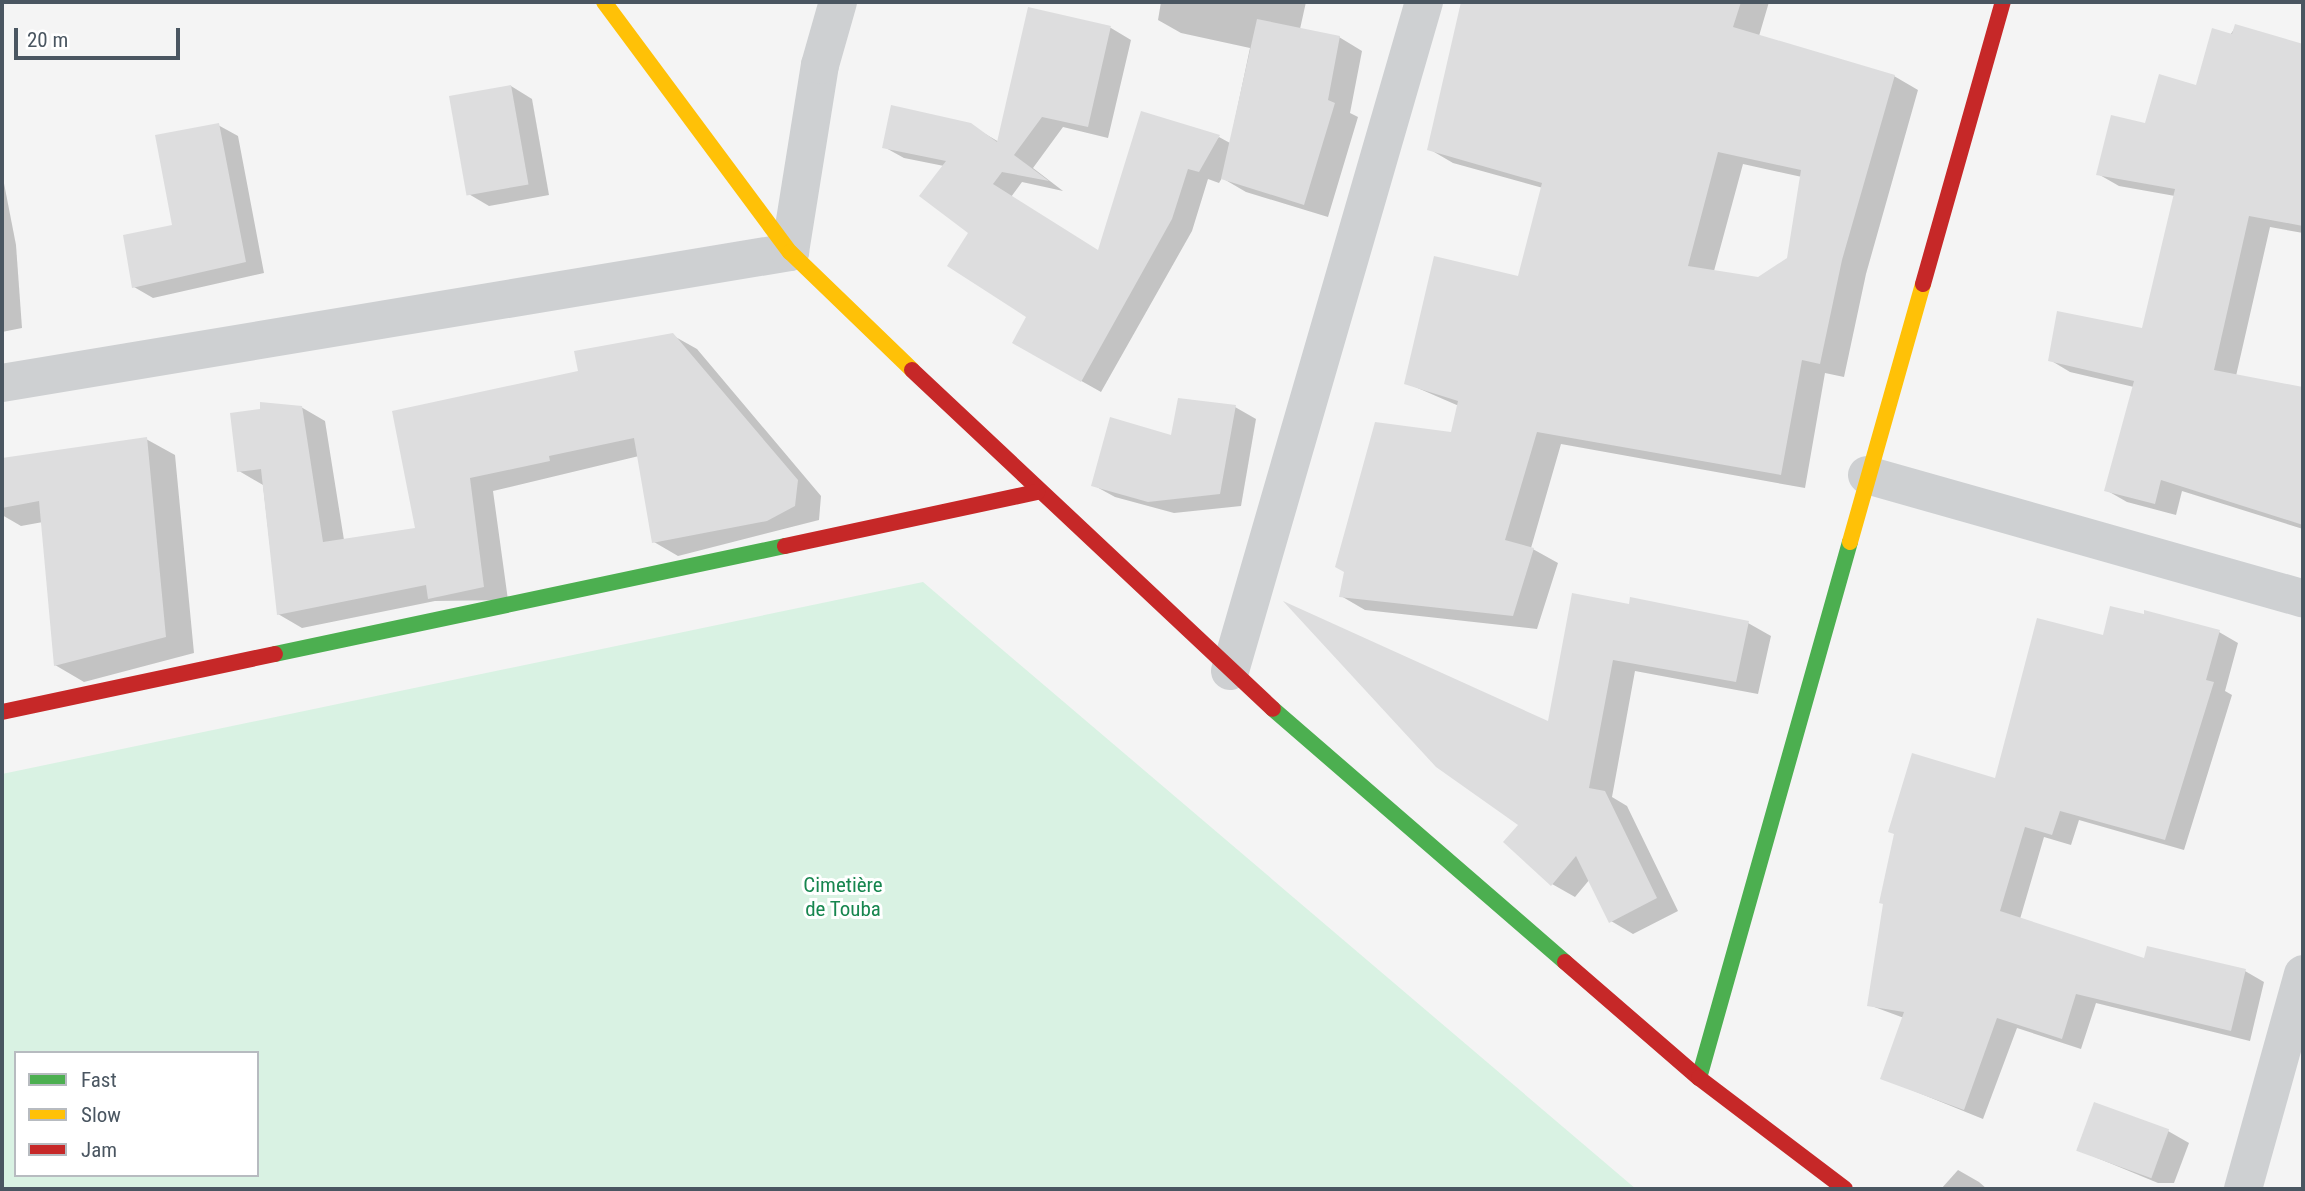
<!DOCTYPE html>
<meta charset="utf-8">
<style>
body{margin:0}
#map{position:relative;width:2305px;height:1191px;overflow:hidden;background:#f4f4f4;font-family:"Roboto Condensed",sans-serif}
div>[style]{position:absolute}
.green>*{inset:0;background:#d9f2e3}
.shadow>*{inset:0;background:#0003}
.building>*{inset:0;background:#ddddde;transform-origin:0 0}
.street>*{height:38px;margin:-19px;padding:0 19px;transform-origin:19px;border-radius:19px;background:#ced0d2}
.fast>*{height:16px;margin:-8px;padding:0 8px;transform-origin:8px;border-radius:8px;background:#4caf50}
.slow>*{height:16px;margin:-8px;padding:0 8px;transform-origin:8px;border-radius:8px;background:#ffc107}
.jam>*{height:16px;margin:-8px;padding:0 8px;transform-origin:8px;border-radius:8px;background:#c62828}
span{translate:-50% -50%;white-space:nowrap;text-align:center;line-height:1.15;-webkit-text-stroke:6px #fff;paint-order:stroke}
.park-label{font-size:21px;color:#17864f}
.frame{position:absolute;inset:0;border:4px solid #4a5661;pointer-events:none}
.legend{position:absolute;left:14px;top:1051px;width:245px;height:126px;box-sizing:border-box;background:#fff;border:2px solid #b7bbc0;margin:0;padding:9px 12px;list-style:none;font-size:21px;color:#4a5661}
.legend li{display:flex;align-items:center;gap:14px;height:35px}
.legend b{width:35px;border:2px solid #b7bbc0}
.scale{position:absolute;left:14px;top:28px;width:166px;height:32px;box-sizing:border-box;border:4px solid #4a5661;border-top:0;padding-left:9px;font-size:21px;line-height:24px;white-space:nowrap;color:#4a5661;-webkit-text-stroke:5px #fff;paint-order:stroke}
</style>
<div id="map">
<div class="green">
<div style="clip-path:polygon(evenodd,923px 582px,1636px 1189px,2px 1189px,2px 774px,923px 582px,16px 1053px,257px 1053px,257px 1175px,16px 1175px,16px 1053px)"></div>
</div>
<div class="shadow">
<div style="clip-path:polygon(1161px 2px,1306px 2px,1300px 29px,1339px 37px,1362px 51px,1350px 113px,1358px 117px,1328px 217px,1246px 192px,1222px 178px,1219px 183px,1208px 179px,1192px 231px,1101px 392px,1014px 343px,1029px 316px,971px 232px,944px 166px,904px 158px,884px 147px,970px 125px,999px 142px,1029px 9px,1111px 28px,1131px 40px,1108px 138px,1063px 127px,1033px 168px,1063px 191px,1022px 182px,1011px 197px,1099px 252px,1219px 137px,1230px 143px,1250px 48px,1181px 33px,1158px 20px)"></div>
<div style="clip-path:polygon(evenodd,1482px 2px,1769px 2px,1759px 36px,1894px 76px,1918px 90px,1866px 274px,1844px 377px,1825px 373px,1805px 488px,1561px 444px,1531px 548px,1558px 563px,1537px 629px,1365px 610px,1341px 596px,1453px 434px,1459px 406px,1406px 383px,1519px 278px,1543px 188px,1453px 163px,1429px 149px,1471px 49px,1482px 2px,1743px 164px,1802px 177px,1789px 259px,1758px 278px,1714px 271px,1743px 164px)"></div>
<div style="clip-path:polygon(2236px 26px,2303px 46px,2303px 233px,2270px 227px,2236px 376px,2303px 388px,2303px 529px,2182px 491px,2176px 515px,2127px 502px,2106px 490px,2134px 387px,2070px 372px,2050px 360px,2143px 330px,2175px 196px,2119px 186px,2098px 174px,2146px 125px,2197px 87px)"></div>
<div style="clip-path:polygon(511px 86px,532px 99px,549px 195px,489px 206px,467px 193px)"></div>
<div style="clip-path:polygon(218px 125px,238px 136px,264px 273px,153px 298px,134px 287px,174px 226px)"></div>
<div style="clip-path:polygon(2px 173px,16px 245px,22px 328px,2px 332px)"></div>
<div style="clip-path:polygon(672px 335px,697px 349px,821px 496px,819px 520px,678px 556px,654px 542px,639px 456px,493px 491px,508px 600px,435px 601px,302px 628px,278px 614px,263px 485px,239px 471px,301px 407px,325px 421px,344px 540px,417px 530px,394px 412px,580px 372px)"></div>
<div style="clip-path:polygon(1235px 407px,1256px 419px,1241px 506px,1174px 513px,1115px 497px,1093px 485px,1173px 437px)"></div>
<div style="clip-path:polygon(146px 439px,175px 455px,194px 653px,84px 682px,55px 665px,43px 522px,21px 526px,2px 515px,2px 461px)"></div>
<div style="clip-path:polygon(1630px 606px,1748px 623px,1771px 636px,1758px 694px,1635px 671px,1612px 797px,1627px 806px,1678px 911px,1633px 934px,1611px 921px,1590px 879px,1575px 897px,1552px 884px,1520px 825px,1550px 723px)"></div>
<div style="clip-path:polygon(2219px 632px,2238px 643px,2225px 691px,2232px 695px,2184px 850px,2079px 820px,2071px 845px,2044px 837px,2020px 919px,2145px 961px,2245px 971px,2264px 982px,2250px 1041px,2096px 1003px,2081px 1049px,2017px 1028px,1983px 1119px,1882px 1078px,1904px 1018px,1869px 1005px,1996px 781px,2105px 637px)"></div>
<div style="clip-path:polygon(2168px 1131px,2189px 1143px,2174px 1183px,2158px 1183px,2078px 1150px)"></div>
<div style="clip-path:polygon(1958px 1170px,1979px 1182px,1987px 1189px,1941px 1189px)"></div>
</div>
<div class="building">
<div style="clip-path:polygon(evenodd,1461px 2px,1741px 2px,1733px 27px,1895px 75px,1842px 260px,1820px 364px,1802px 360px,1781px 475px,1537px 432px,1505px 540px,1534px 548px,1513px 616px,1339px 597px,1344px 572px,1335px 567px,1375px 422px,1451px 432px,1458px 401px,1404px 384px,1434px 256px,1518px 276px,1542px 183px,1427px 150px,1461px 2px,1718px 152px,1801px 170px,1787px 258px,1758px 277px,1688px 266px,1718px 152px)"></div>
<div style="clip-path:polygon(1028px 7px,1111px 26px,1088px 127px,1042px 117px,1014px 155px,1049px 181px,1002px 172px,993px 184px,1098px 250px,1141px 111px,1220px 135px,1199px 172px,1188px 169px,1172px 219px,1081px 382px,1012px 343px,1026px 317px,947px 266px,968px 233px,919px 196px,946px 161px,882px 148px,891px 105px,971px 123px,997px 142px)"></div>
<div style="clip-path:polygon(1257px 19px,1340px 36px,1328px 100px,1335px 103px,1304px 205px,1221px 179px)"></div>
<div style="clip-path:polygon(2235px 24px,2303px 44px,2303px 226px,2249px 216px,2214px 370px,2303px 387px,2303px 525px,2161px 480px,2155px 504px,2104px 491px,2134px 381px,2048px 361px,2057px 311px,2142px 328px,2175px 189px,2096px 175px,2111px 115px,2145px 123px,2159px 74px,2196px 85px,2212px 28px,2232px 34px)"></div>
<div style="left:511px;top:85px;width:101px;height:63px;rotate:80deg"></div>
<div style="clip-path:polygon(219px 123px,246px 262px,132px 288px,123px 235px,172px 225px,155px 135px)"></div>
<div style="clip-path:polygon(673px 333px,798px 480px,795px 506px,767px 521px,652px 543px,634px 438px,549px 456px,550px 461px,470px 478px,484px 587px,428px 599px,426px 585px,277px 615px,261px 469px,237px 472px,230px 413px,260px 409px,260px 402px,302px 406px,323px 542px,415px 528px,392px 411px,578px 371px,574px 351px)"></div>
<div style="clip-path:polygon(1178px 398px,1236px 405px,1220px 494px,1148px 502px,1091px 486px,1110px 417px,1171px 435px)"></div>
<div style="clip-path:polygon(147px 437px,166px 637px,54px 666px,39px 501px,2px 508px,2px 458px)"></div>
<div style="clip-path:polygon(1572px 593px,1629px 604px,1630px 597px,1749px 621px,1736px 682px,1613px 660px,1589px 788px,1605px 791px,1657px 898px,1609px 923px,1576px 856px,1551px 886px,1503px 842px,1518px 825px,1436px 767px,1283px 601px,1548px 721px)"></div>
<div style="clip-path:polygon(2110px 606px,2144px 614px,2144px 610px,2220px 630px,2206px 680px,2214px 682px,2165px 840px,2060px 811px,2052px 835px,2025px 827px,2000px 911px,2144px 958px,2147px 946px,2246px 969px,2231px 1031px,2076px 994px,2062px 1039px,1997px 1018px,1964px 1110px,1880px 1079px,1904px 1012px,1867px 1006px,1883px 904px,1879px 903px,1894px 834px,1888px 832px,1912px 753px,1995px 778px,2037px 618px,2103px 635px)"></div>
<div style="left:2094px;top:1102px;width:80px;height:52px;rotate:20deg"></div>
</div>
<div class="street">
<div style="left:2px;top:383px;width:799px;rotate:-9.44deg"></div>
<div style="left:790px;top:252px;width:189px;rotate:-80.9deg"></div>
<div style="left:820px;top:65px;width:66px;rotate:-74.1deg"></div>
<div style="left:1867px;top:475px;width:453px;rotate:15.8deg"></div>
<div style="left:1230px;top:671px;width:697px;rotate:-73.83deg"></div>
<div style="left:2243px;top:1189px;width:223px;rotate:-74.4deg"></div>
</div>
<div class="fast">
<div style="left:275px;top:654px;width:521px;rotate:-11.96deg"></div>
<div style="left:1273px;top:709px;width:386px;rotate:40.9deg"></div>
<div style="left:1699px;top:1078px;width:557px;rotate:-74.27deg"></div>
</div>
<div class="slow">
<div style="left:604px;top:2px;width:312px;rotate:53.4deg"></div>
<div style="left:790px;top:252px;width:170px;rotate:44deg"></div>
<div style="left:1850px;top:542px;width:268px;rotate:-74.2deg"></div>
</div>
<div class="jam">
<div style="left:1923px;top:284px;width:293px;rotate:-74.2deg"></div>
<div style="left:912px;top:370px;width:495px;rotate:43.2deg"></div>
<div style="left:785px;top:546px;width:258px;rotate:-12.1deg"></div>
<div style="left:2px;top:712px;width:279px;rotate:-12deg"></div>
<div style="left:1565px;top:962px;width:177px;rotate:40.9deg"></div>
<div style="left:1699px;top:1078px;width:183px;rotate:37.2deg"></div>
</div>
<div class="park-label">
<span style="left:843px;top:897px">Cimetière<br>de Touba</span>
</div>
<div class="frame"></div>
<ul class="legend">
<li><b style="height:9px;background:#4caf50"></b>Fast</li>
<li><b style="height:9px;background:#ffc107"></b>Slow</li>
<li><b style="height:9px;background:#c62828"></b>Jam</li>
</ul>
<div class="scale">20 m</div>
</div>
